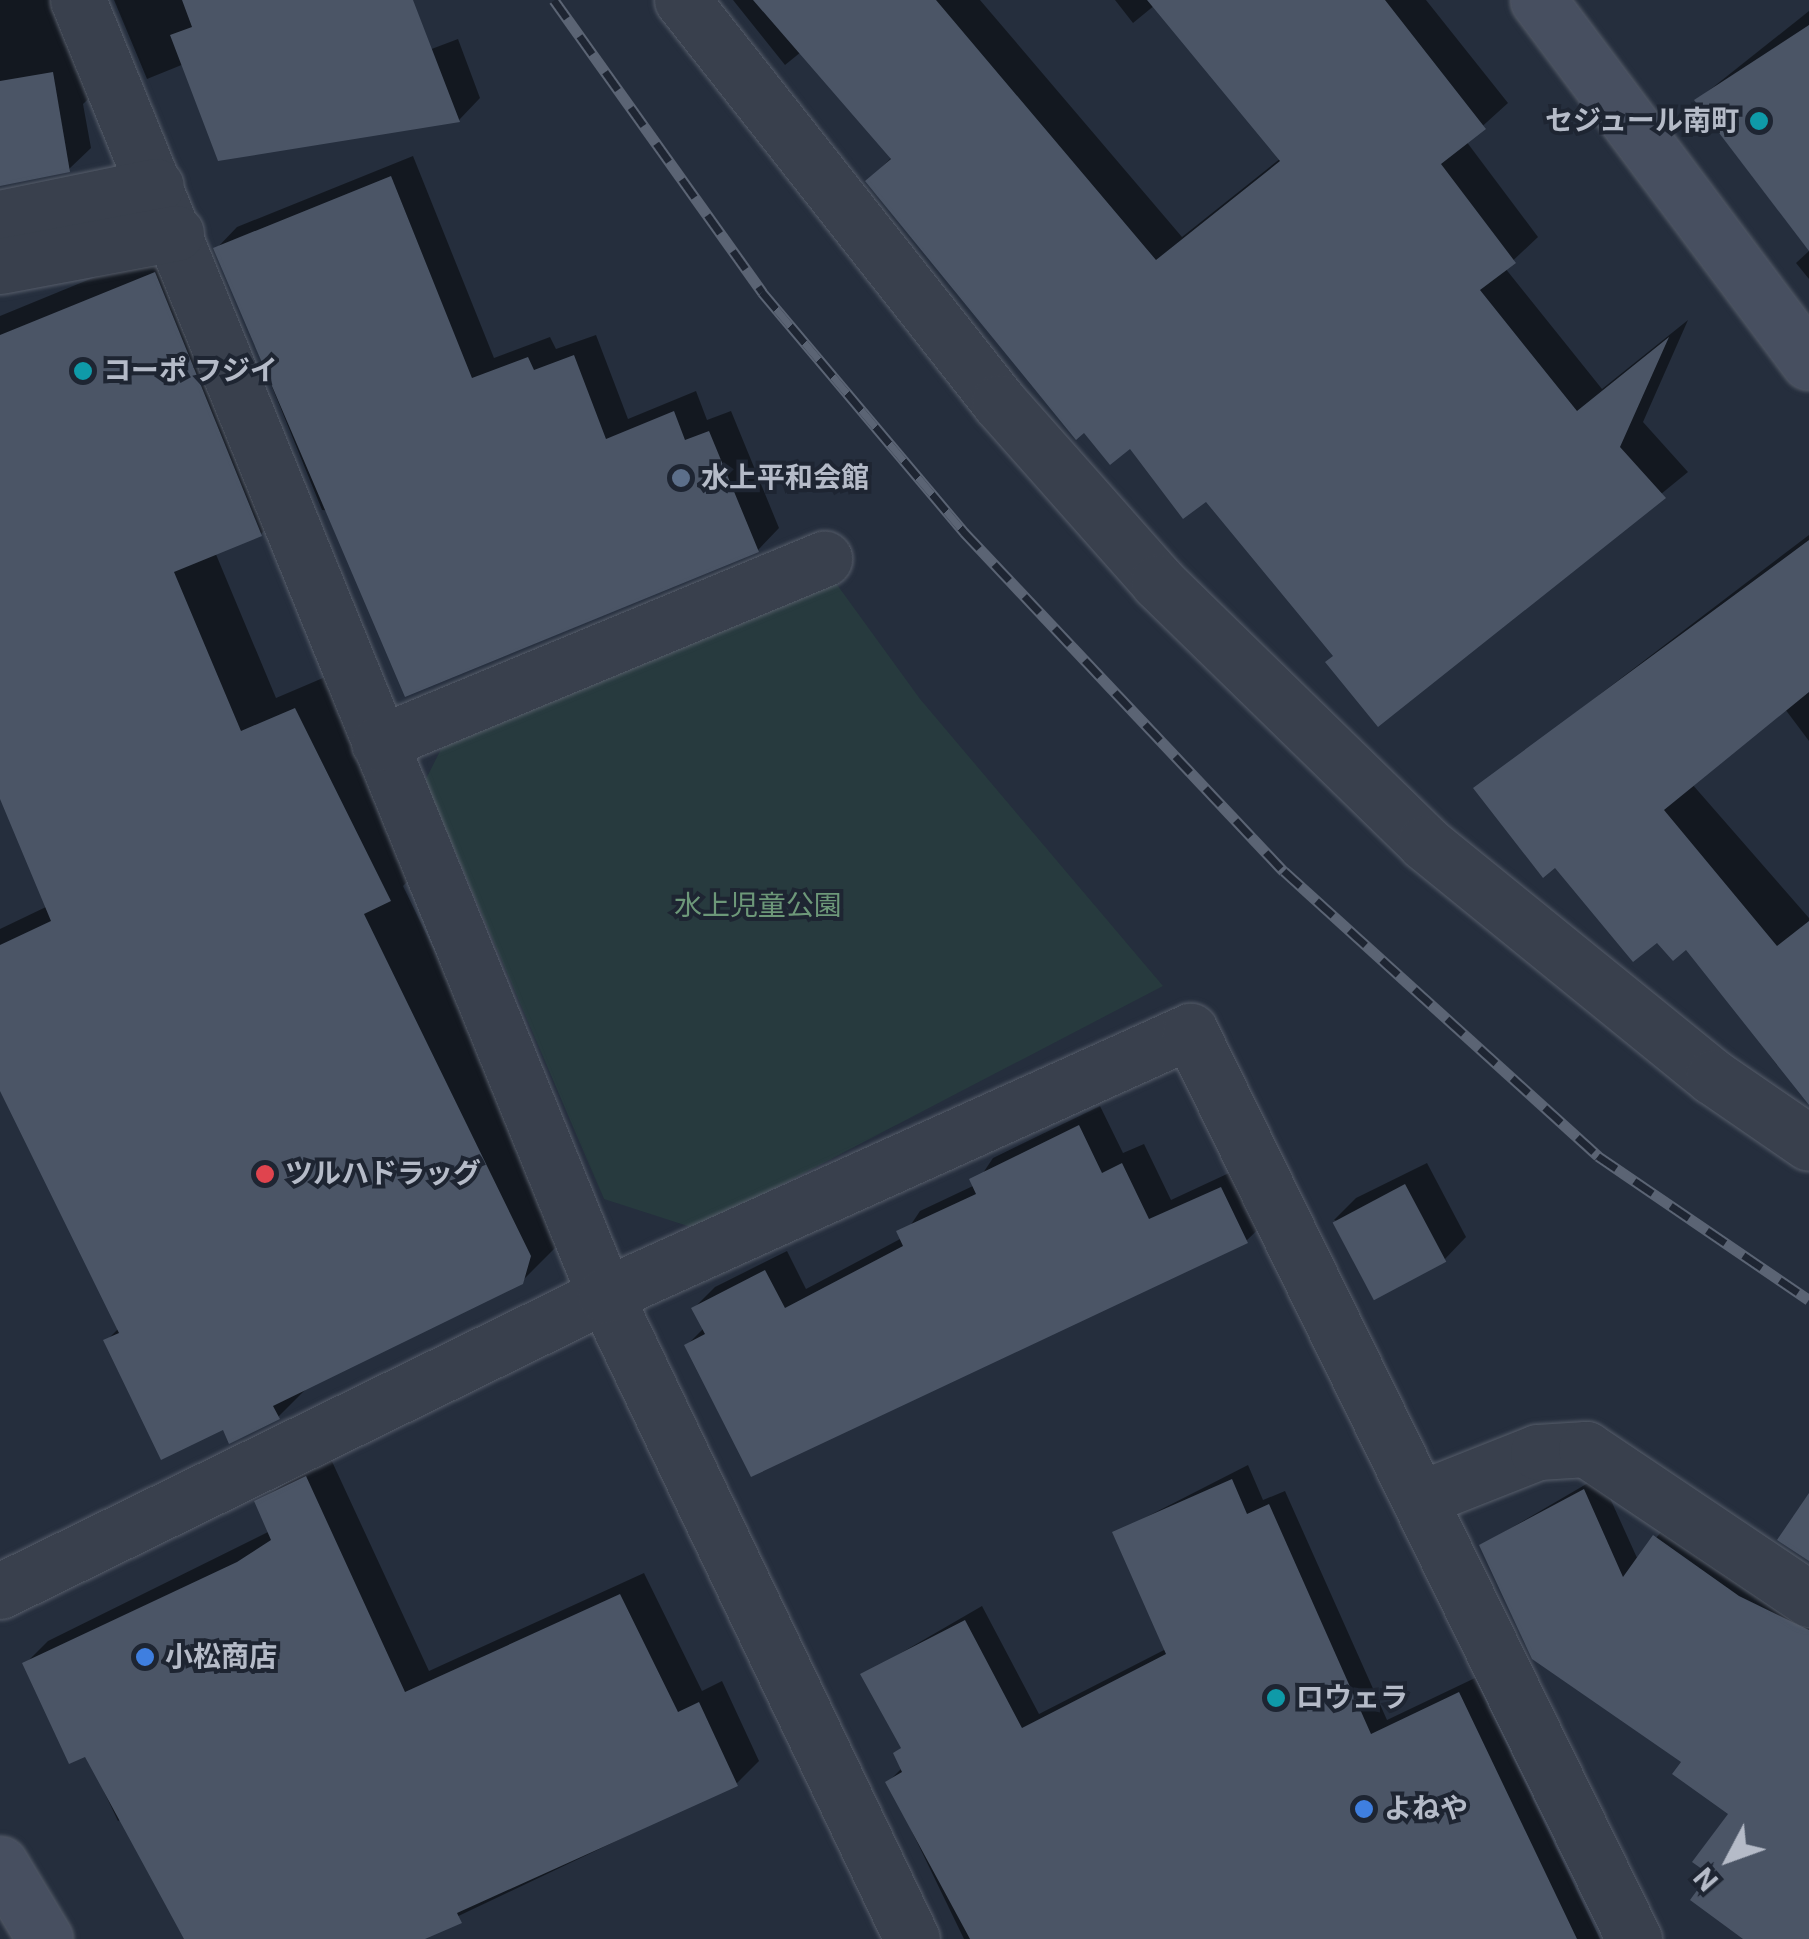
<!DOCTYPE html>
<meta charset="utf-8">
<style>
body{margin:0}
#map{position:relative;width:1809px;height:1939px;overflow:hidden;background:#252e3d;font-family:Roboto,"Noto Sans JP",sans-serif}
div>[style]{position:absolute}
.green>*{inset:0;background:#273a3e}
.shadow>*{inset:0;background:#0007}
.building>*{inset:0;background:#4b5566;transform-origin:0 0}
.roads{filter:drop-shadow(0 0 2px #575e6b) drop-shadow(0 0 2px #575e6b)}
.street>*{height:55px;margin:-27.5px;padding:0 27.5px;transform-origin:27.5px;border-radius:27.5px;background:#39404d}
.secondary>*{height:55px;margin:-27.5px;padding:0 27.5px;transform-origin:27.5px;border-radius:27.5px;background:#474f60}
.rail>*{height:11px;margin-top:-5.5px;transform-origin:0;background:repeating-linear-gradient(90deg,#1e2532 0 22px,#5b6474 0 44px);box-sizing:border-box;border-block:2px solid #5b6474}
.dots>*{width:28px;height:28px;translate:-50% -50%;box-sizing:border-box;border:5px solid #1e2532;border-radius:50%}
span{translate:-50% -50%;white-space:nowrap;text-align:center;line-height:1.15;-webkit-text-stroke:8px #1e2532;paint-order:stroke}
.poi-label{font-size:28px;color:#b5bbc8;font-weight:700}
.right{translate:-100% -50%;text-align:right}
.left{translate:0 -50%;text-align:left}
.park-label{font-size:28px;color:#6d9879}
.north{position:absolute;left:1679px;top:1809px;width:100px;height:100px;-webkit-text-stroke:8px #1e2532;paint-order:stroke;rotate:229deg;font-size:28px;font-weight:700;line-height:40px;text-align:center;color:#b5bbc8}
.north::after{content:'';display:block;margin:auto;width:35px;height:45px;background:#b5bbc8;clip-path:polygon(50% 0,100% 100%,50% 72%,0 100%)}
</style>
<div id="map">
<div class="green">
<div style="clip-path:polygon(830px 575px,920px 699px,1163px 986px,697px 1229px,604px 1199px,425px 781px,445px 741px)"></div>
</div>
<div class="shadow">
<div style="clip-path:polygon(0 0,77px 0,107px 81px,83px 104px,91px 148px,69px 169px,0 185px)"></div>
<div style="clip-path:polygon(114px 0,391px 0,413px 56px,458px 39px,480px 98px,459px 120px,184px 64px,147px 79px)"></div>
<div style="clip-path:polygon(733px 0,980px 0,1182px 237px,1281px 158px,1155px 5px,1133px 23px,1115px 0,1426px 0,1508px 103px,1466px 141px,1538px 237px,1505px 268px,1602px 389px,1688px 320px,1643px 422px,1688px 472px,1379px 724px,1335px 655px,1206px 498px,1131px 446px,868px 181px,892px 157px,801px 52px,785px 65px)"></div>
<div style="clip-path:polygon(1809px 11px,1809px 247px,1697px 100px)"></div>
<div style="clip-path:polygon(413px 156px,494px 358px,550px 337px,556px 349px,596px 335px,628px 419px,696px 391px,707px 420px,731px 411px,779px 528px,758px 550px,322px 510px,216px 249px,237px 227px)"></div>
<div style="clip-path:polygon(190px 238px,296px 499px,261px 534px,215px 552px,276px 698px,330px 675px,425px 864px,403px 886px,565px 1220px,557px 1246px,521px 1282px,311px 1384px,278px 1417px,224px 1427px,106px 1341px,119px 1328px,0 1085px,0 929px,48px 906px,0 738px,0 316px)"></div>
<div style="clip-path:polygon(1809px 251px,1809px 279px,1796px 263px)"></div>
<div style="clip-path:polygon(1809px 535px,1809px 741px,1785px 709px,1692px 784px,1809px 918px,1809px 1041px,1777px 1065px,1687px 946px,1658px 939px,1556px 864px,1477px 788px)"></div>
<div style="clip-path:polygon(1100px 1106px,1123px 1153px,1144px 1144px,1171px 1200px,1242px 1167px,1268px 1220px,1246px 1241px,687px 1345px,704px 1328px,694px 1308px,715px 1287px,787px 1251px,806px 1289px,902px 1238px,920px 1211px,975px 1185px,993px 1158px)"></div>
<div style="clip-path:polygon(1427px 1163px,1466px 1237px,1444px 1260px,1334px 1220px,1356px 1198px)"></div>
<div style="clip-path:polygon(329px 1455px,429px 1671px,644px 1573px,702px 1691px,722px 1681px,759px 1761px,736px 1784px,410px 1939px,187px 1939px,127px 1817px,118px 1821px,86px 1754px,25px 1664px,48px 1641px,270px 1531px,257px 1502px)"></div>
<div style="clip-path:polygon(1248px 1465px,1263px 1500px,1285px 1491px,1387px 1720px,1475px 1678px,1600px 1939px,964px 1939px,888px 1782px,903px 1767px,896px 1753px,903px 1746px,863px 1675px,982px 1606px,1039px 1714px,1166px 1649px,1115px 1533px)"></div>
<div style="clip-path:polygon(1600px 1476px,1638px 1560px,1670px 1521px,1809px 1611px,1809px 1939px,1747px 1939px,1713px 1873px,1731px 1813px,1482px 1545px)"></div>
</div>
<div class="building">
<div style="clip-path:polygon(182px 0,413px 0,460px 122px,218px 161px,170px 35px,192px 27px)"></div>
<div style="clip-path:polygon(753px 0,936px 0,1156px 260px,1280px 161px,1147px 0,1385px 0,1486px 129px,1441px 164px,1516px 263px,1480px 290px,1577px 411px,1669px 337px,1620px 447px,1666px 498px,1378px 727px,1325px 662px,1333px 656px,1206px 502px,1183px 519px,1130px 449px,1110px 465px,1084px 433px,1076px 440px,865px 181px,891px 159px)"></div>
<div style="clip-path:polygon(1809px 25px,1809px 251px,1694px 100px)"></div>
<div style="clip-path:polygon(53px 72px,70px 172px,0 186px,0 81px)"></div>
<div style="clip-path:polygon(391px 176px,472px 378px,528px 357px,534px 370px,574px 355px,606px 439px,674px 411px,685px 440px,709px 431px,759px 552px,405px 697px,213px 248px)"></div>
<div style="clip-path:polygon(155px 272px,262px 536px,174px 572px,241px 731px,295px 708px,391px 901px,364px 914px,531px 1256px,523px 1284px,273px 1406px,280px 1419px,229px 1444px,223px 1430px,161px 1460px,103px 1340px,119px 1333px,0 1091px,0 945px,51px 921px,0 799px,0 335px)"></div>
<div style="clip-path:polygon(1809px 540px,1809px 692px,1664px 810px,1777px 946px,1809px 921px,1809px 1105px,1686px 950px,1673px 961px,1657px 943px,1633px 962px,1555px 868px,1543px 878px,1473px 788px)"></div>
<div style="clip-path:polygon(1079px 1125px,1102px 1173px,1122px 1163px,1149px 1219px,1221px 1187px,1248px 1243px,751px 1477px,684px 1345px,705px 1334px,691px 1308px,765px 1270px,785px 1308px,903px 1246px,896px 1231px,976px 1194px,969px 1179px)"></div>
<div style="left:1405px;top:1184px;width:88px;height:82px;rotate:62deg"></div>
<div style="clip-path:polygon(306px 1476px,405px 1692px,620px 1594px,678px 1712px,699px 1702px,738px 1786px,457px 1913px,462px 1923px,425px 1939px,184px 1939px,85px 1757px,69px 1764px,22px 1663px,237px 1562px,271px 1540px,254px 1501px)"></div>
<div style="clip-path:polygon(1232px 1479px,1247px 1514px,1269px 1504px,1371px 1734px,1459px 1692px,1577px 1939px,970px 1939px,885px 1782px,902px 1772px,893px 1753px,901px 1748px,860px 1674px,965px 1620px,1022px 1728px,1166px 1654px,1112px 1532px)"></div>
<div style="clip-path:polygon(1584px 1489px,1623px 1577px,1653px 1535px,1739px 1596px,1809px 1630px,1809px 1939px,1743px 1939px,1690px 1900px,1709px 1874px,1692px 1862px,1728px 1814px,1672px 1774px,1681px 1762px,1532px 1659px,1479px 1545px)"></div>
<div style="clip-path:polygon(1809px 1493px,1809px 1561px,1777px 1540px)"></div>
</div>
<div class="roads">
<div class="street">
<div style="left:78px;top:0;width:1398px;rotate:67.86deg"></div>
<div style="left:605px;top:1295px;width:713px;rotate:64.51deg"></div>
<div style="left:682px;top:0;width:512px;rotate:51.74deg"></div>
<div style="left:999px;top:402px;width:240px;rotate:48.5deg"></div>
<div style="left:1158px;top:582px;width:373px;rotate:44.3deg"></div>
<div style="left:1425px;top:843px;width:371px;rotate:39.1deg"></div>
<div style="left:1713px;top:1077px;width:116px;rotate:34.5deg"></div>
<div style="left:0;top:218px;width:159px;rotate:-11.6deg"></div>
<div style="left:0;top:266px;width:179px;rotate:-10.6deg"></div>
<div style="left:379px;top:743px;width:482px;rotate:-22.5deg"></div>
<div style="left:1419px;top:1499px;width:128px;rotate:-21.6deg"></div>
<div style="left:1538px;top:1452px;width:48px;rotate:-3.6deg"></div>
<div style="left:1586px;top:1449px;width:269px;rotate:33.9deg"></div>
<div style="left:0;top:1591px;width:674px;rotate:-26.07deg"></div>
<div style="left:605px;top:1295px;width:642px;rotate:-24.29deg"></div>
<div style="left:1190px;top:1031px;width:1011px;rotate:63.94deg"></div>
</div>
<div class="secondary">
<div style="left:1538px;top:0;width:452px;rotate:53.2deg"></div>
<div style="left:0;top:1864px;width:87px;rotate:59deg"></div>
</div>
</div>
<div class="rail">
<div style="left:554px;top:0;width:359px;rotate:54.5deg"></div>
<div style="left:762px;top:292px;width:314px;rotate:49.9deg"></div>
<div style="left:964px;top:532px;width:466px;rotate:46.7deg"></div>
<div style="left:1284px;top:871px;width:424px;rotate:42.2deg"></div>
<div style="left:1598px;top:1156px;width:255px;rotate:34.3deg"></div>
</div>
<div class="dots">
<div style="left:1759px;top:121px;background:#0f9aa8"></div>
<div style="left:83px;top:371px;background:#0f9aa8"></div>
<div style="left:681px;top:478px;background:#5c6f8a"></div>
<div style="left:265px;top:1174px;background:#e0444e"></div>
<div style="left:145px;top:1657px;background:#3f7fe0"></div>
<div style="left:1276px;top:1698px;background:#0f9aa8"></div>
<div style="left:1364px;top:1809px;background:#3f7fe0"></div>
</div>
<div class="poi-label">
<span class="right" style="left:1739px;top:121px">セジュール南町</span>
<span class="left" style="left:103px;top:371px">コーポ フジイ</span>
<span class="left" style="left:701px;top:478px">水上平和会館</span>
<span class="left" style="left:285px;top:1174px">ツルハドラッグ</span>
<span class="left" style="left:165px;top:1657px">小松商店</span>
<span class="left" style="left:1296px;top:1698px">ロウェラ</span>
<span class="left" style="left:1384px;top:1809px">よねや</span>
</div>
<div class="park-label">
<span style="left:758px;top:906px">水上児童公園</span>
</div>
<div class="north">N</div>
</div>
